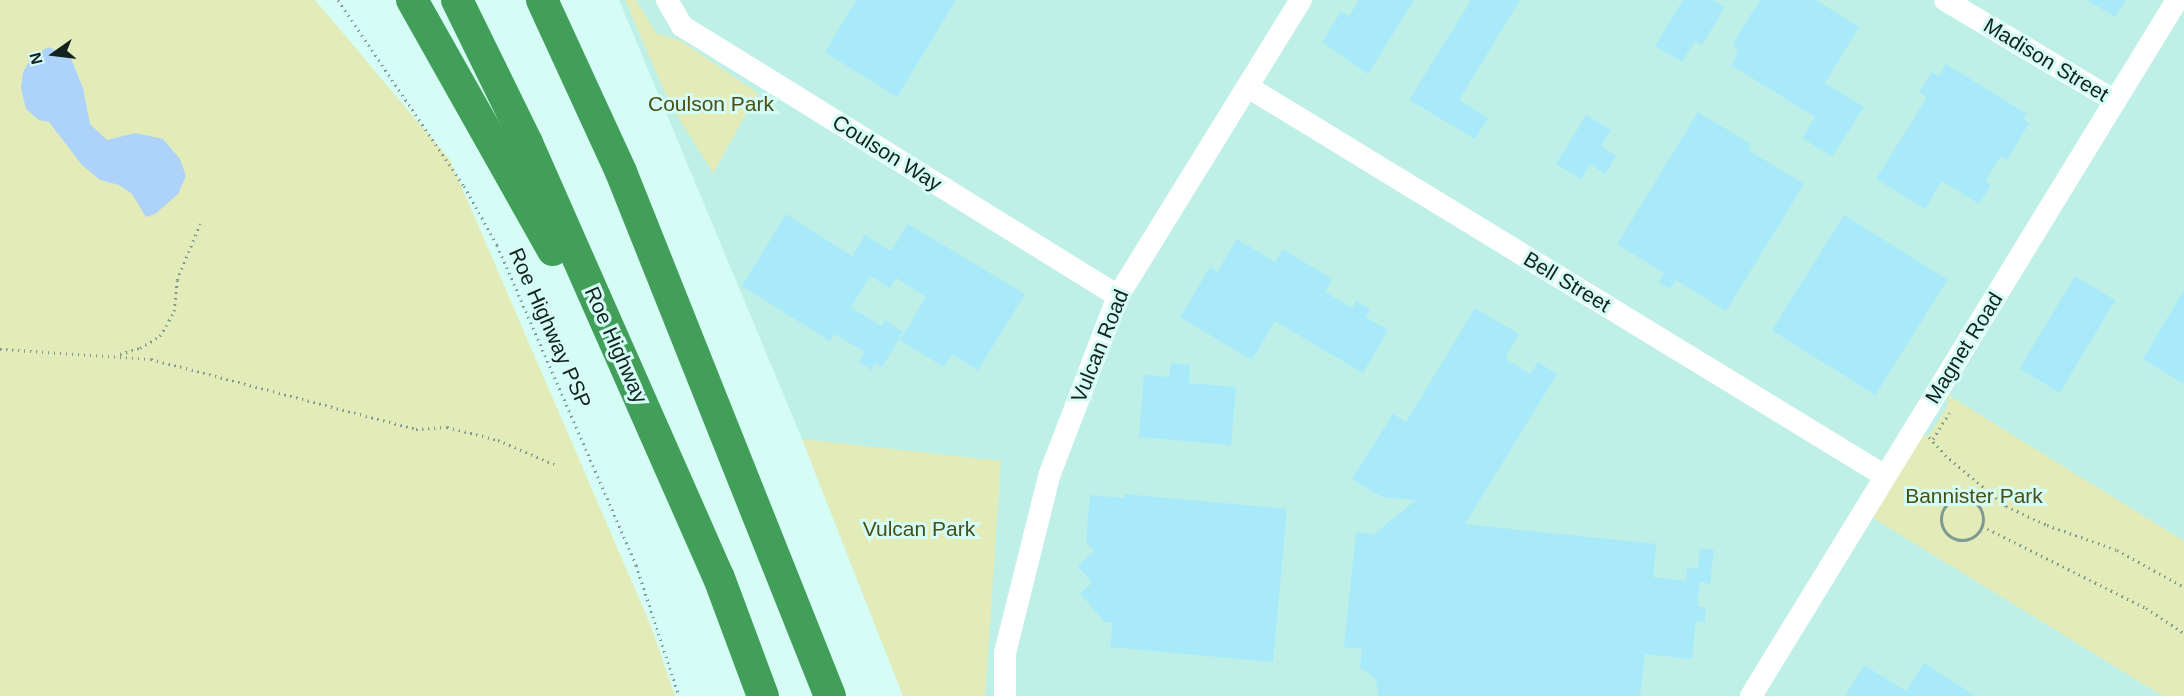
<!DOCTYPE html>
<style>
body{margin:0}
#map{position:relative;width:2184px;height:696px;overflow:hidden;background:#d5fdf5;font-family:Arial,sans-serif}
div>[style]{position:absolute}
.built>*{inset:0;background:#bff0e7}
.green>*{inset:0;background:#e3ecb8}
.water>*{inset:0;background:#add3fa}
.building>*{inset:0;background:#a8e9fa;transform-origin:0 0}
.path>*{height:3px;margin-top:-1.5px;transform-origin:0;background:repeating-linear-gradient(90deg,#7d9a94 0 1.5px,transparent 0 6px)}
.path>.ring{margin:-1.5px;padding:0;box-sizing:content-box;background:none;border:3px solid #7d9a94;border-radius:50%}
.minor>*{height:22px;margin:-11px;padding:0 11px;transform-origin:11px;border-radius:11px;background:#fff}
.highway>*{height:32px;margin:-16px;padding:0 16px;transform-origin:16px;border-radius:16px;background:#429f5a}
span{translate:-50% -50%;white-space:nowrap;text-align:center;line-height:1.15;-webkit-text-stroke:6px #d5fdf5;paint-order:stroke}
.street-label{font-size:21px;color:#132220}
.park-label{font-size:21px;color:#484f17}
.north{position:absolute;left:24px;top:24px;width:60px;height:60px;-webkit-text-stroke:4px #d5fdf5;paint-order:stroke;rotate:256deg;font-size:16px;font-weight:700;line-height:24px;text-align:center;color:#132220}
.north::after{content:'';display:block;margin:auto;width:21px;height:27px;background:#132220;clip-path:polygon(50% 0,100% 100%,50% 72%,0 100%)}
</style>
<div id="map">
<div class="built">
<div style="clip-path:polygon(619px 0,2184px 0,2184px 696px,903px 696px,802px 439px)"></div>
</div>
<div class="green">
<div style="clip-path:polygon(0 0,315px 0,450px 160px,651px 626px,675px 696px,0 696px)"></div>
<div style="clip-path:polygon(625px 0,636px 0,656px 33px,681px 41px,758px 93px,713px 173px,670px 104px)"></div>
<div style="clip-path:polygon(1948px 395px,2184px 541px,2184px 696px,2163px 696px,1873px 518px,1921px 437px,1929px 435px,1947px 407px)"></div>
<div style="clip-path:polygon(802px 439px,1001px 461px,985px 696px,903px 696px)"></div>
</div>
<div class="water">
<div style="clip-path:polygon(48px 47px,70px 56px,83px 88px,90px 124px,107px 140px,135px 133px,163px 139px,180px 159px,186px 176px,178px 194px,155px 214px,146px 217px,132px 194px,119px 185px,100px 180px,82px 165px,49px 122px,39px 120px,26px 109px,21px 88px,23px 72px,32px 57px)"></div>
</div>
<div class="building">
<div style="clip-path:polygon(856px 0,956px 0,897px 97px,825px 52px)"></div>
<div style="clip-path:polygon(1359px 0,1414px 0,1368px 74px,1322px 42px,1341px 11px,1349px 16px)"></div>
<div style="clip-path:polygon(1471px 0,1520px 0,1459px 100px,1488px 118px,1475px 139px,1409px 100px)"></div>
<div style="clip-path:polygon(1683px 0,1713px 0,1725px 7px,1702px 45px,1695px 41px,1682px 62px,1655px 46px)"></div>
<div style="clip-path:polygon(1760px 0,1816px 0,1859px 27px,1825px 83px,1864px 107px,1832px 157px,1802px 138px,1815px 117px,1731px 65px,1738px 53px,1733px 43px)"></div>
<div style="clip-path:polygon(2087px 0,2126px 0,2115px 17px)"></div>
<div style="clip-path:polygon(1946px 64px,2027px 114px,2023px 119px,2029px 123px,2007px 160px,2001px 156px,1985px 181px,1991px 185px,1979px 204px,1942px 181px,1925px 209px,1876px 179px,1927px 97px,1919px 92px,1932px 72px,1939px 76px)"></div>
<div style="clip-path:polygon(1698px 112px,1751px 144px,1748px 150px,1804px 184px,1726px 311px,1676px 280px,1670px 289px,1658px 282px,1664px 273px,1617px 244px)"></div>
<div style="clip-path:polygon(1586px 115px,1611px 130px,1601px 146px,1616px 156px,1605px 174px,1590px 164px,1581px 179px,1556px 164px)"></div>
<div style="clip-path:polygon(786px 214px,852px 256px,865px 235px,891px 251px,908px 224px,1025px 294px,978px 370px,952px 354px,944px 367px,900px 340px,926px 297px,896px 278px,890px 288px,870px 276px,851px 307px,881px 326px,885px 320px,903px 332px,882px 367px,875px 363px,871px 370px,859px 362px,865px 352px,834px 334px,830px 341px,742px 286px)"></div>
<div style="left:1844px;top:215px;width:122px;height:136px;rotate:32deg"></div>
<div style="clip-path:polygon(1237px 239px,1275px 262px,1283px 249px,1332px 279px,1325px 292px,1352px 308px,1356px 301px,1370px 309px,1366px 317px,1388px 330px,1363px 373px,1275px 321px,1252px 360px,1180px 317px,1210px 267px,1217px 272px)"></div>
<div style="left:2075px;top:276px;width:47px;height:108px;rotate:31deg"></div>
<div style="clip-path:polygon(2184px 290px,2184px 384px,2143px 359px)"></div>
<div style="clip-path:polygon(1475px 308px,1519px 334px,1505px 358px,1530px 374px,1538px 362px,1557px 374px,1465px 524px,1656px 544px,1653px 577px,1686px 581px,1687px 568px,1698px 569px,1700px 548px,1714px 550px,1710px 584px,1700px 582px,1697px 606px,1706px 607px,1705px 622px,1696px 621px,1692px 659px,1645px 654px,1640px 696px,1379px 696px,1375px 678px,1360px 668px,1362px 649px,1344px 647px,1356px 532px,1374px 534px,1416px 500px,1382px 497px,1352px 479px,1393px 414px,1406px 422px)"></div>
<div style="clip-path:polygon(1171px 363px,1190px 365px,1189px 383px,1236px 387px,1231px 445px,1139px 437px,1144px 375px,1169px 377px)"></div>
<div style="clip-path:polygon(1124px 494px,1287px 509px,1273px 662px,1110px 647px,1113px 622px,1104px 622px,1080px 593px,1092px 583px,1078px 566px,1094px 551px,1086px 542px,1090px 495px,1124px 498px)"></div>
<div style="clip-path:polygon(1924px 663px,1976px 696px,1845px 696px,1864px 665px,1906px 691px)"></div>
</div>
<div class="path">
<div style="left:338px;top:0;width:225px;rotate:55.9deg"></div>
<div style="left:464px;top:186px;width:68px;rotate:60.8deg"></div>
<div style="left:497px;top:245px;width:349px;rotate:66.5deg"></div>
<div style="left:636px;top:565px;width:138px;rotate:71.8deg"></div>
<div style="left:0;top:349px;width:151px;rotate:3.8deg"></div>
<div style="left:151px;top:359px;width:274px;rotate:14.8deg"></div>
<div style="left:416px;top:429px;width:31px;rotate:-4deg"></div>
<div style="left:447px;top:427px;width:53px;rotate:14.3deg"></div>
<div style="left:498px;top:440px;width:61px;rotate:23.2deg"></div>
<div style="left:120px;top:354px;width:21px;rotate:-17deg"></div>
<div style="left:140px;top:348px;width:23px;rotate:-31deg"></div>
<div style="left:160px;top:336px;width:12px;rotate:-59deg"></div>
<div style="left:166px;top:326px;width:17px;rotate:-62deg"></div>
<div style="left:174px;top:311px;width:31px;rotate:-84deg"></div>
<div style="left:177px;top:280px;width:61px;rotate:-67.7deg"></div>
<div style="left:1929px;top:437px;width:24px;rotate:48deg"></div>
<div style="left:1945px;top:455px;width:80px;rotate:39.9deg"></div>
<div style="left:2006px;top:506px;width:45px;rotate:24.9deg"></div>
<div style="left:2047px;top:525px;width:74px;rotate:19.7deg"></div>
<div style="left:2117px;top:550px;width:77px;rotate:28.9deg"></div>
<div style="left:1933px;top:439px;width:31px;rotate:-58deg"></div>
<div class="ring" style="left:1941px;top:498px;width:39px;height:39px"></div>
<div style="left:1975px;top:503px;width:16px;rotate:-47deg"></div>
<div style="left:1982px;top:526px;width:183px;rotate:26.6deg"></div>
<div style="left:2146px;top:608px;width:45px;rotate:33.3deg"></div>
</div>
<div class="minor">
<div style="left:667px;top:0;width:30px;rotate:60deg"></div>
<div style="left:682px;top:26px;width:513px;rotate:31.77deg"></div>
<div style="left:1945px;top:0;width:198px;rotate:30.7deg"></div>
<div style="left:1248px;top:87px;width:746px;rotate:31.41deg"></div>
<div style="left:1005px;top:696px;width:43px;rotate:-90deg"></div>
<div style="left:1005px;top:653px;width:182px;rotate:-76deg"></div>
<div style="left:1049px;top:476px;width:193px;rotate:-69deg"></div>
<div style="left:1118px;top:296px;width:348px;rotate:-58.3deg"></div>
<div style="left:1751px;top:696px;width:816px;rotate:-58.53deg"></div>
</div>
<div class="highway">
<div style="left:412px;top:0;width:287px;rotate:60.6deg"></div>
<div style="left:457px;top:0;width:159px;rotate:63.9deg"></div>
<div style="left:527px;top:143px;width:475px;rotate:66.2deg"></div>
<div style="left:719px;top:578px;width:126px;rotate:69.6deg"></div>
<div style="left:542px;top:0;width:189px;rotate:65.3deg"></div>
<div style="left:621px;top:172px;width:564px;rotate:68.26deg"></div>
</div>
<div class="street-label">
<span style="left:2046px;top:60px;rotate:31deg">Madison Street</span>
<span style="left:887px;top:153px;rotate:32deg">Coulson Way</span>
<span style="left:1567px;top:282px;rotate:31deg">Bell Street</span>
<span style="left:550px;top:328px;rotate:66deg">Roe Highway PSP</span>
<span style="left:616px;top:345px;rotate:66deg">Roe Highway</span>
<span style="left:1100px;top:346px;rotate:-68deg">Vulcan Road</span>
<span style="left:1964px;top:348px;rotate:-58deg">Magnet Road</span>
</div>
<div class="park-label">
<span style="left:711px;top:104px">Coulson Park</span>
<span style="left:1974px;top:496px">Bannister Park</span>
<span style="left:919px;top:529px">Vulcan Park</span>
</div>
<div class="north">N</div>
</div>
